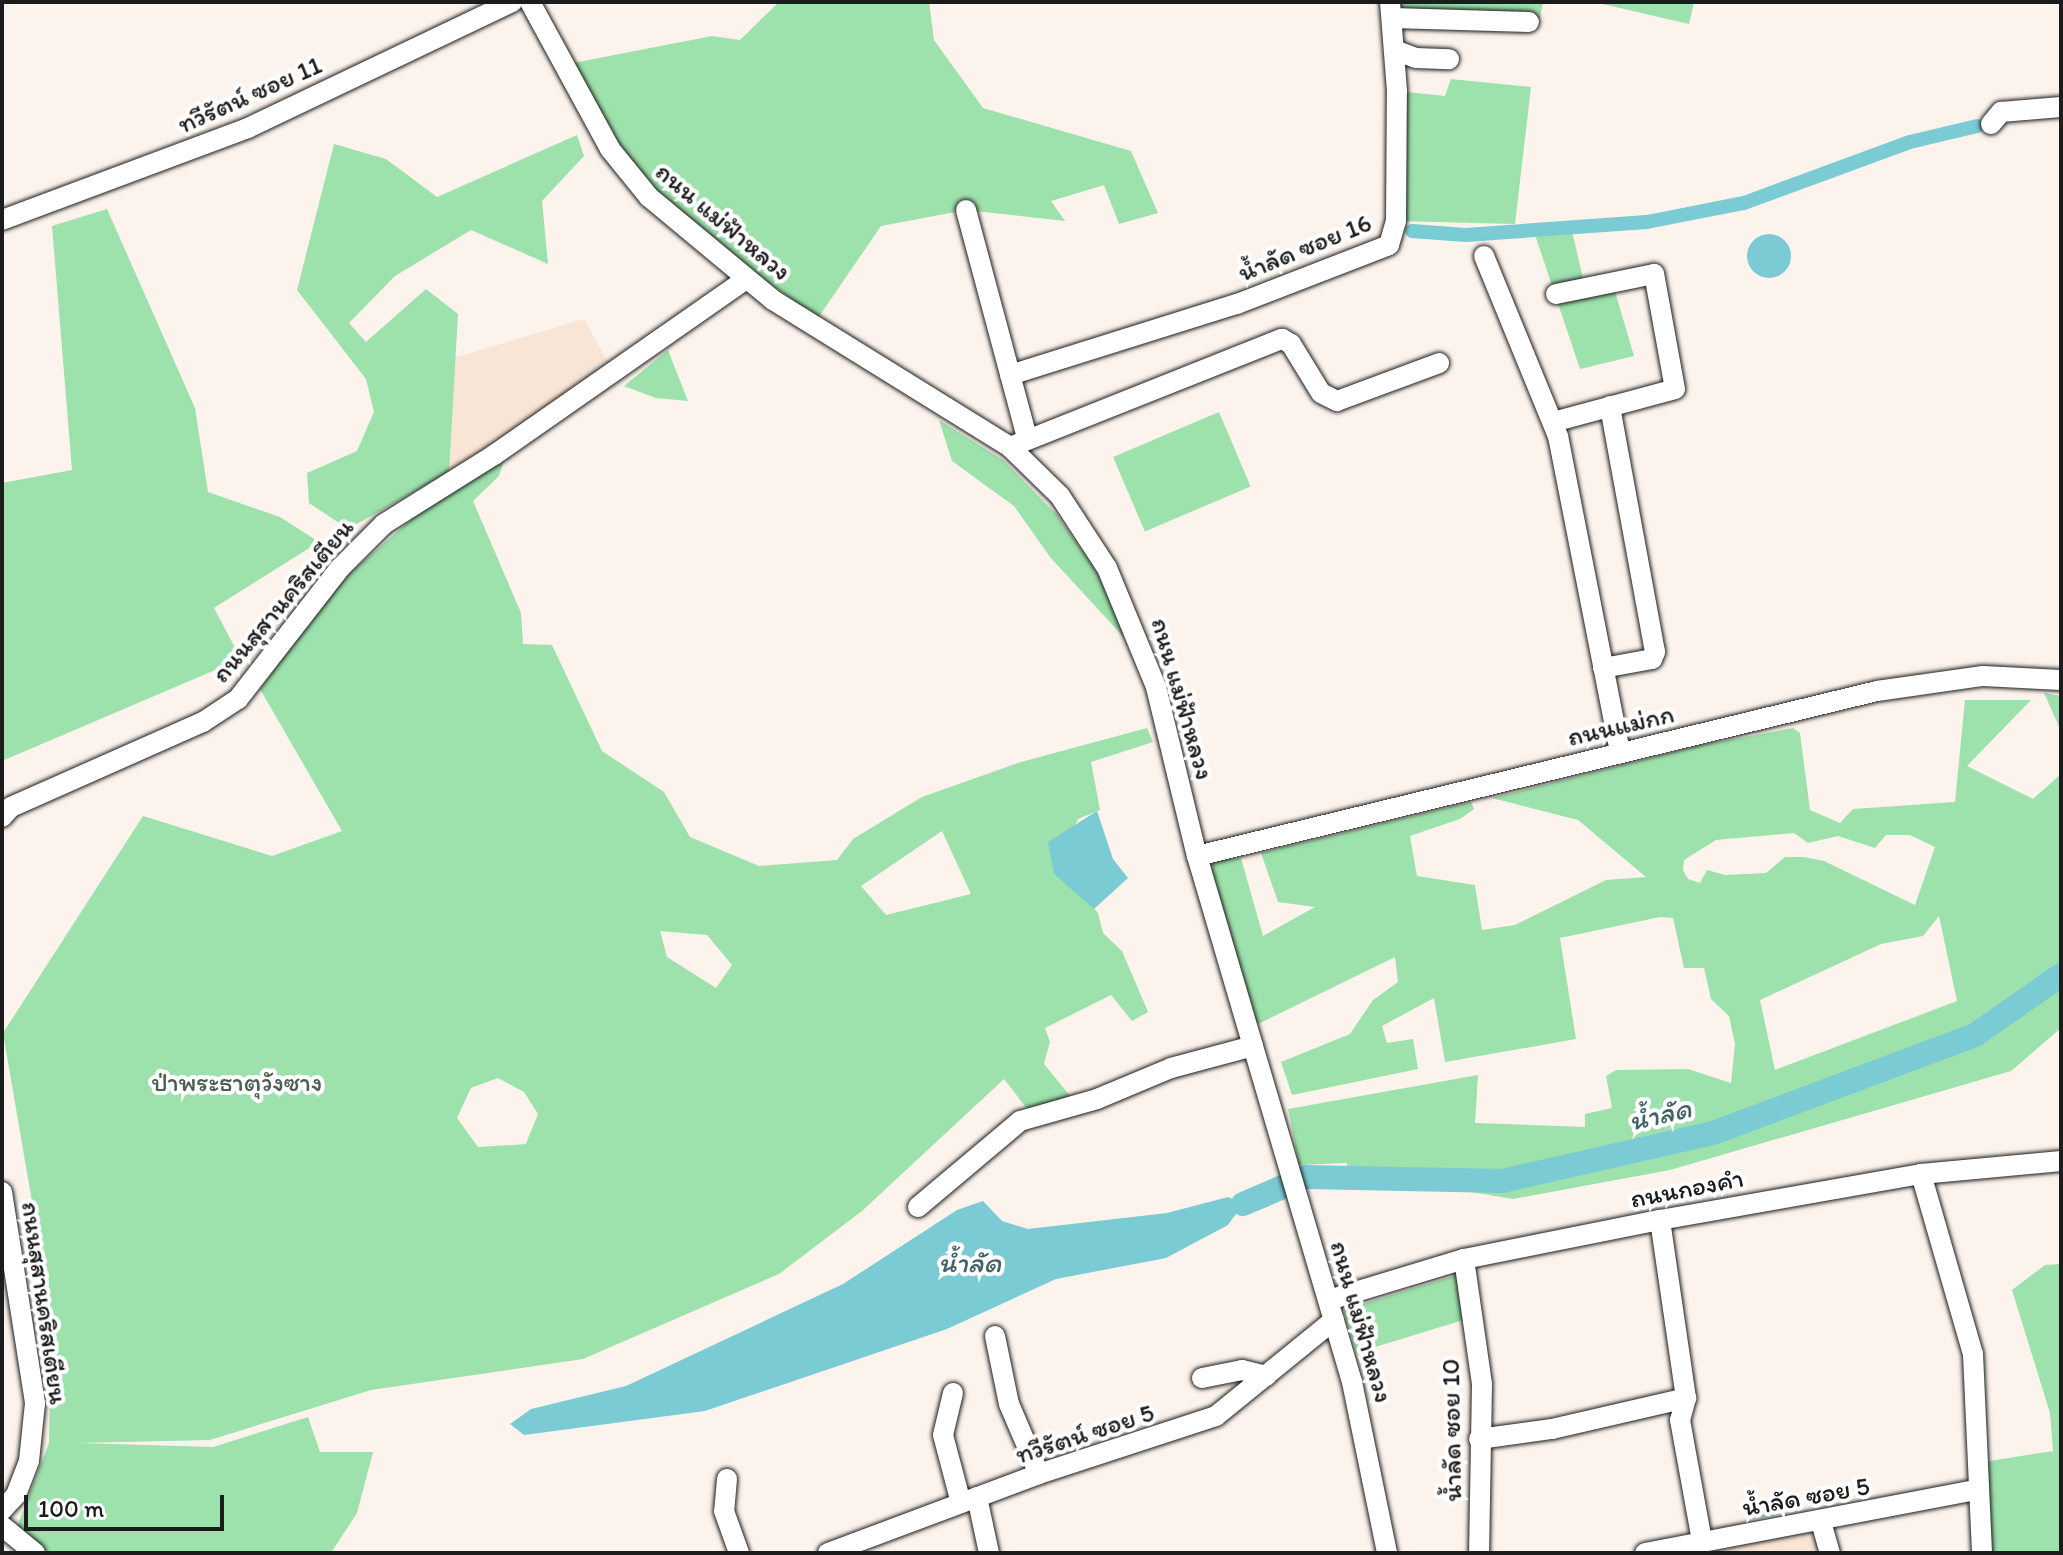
<!DOCTYPE html>
<meta charset="utf-8">
<style>
body{margin:0}
#map{position:relative;width:2063px;height:1555px;overflow:hidden;background:#fcf3ec;font-family:Itim,"Playpen Sans Thai",sans-serif}
div>[style]{position:absolute}
.built>*{inset:0;background:#f9e5d6}
.green>*{inset:0;background:#9de1ac;transform-origin:0 0}
.water>*{inset:0;background:#7acbd4;transform-origin:0 0}
.round{border-radius:50%}
.canal>*{height:14px;margin:-7px;padding:0 7px;transform-origin:7px;border-radius:7px;background:#7acbd4}
.river>*{height:24px;margin:-12px;padding:0 12px;transform-origin:12px;border-radius:12px;background:#7acbd4}
.roads{filter:drop-shadow(0 0 2px #1c1c1c) drop-shadow(0 0 2px #1c1c1c)}
.minor>*{height:20px;margin:-10px;padding:0 10px;transform-origin:10px;border-radius:10px;background:#fff}
span{translate:-50% -50%;white-space:nowrap;text-align:center;line-height:1.15;-webkit-text-stroke:8px #fff;paint-order:stroke}
.street-label{font-size:26px;color:#1c1c1c}
.park-label{font-size:26px;color:#49614e}
.water-label{font-size:28px;color:#426266;font-style:italic}
.frame{position:absolute;inset:0;border:4px solid #1c1c1c;pointer-events:none}
.scale{position:absolute;left:24px;top:1495px;width:200px;height:36px;box-sizing:border-box;border:4px solid #1c1c1c;border-top:0;padding-left:10px;font-size:24px;line-height:28px;white-space:nowrap;color:#1c1c1c;-webkit-text-stroke:6px #fff;paint-order:stroke}
</style>
<div id="map">
<div class="built">
<div style="clip-path:polygon(584px 319px,611px 368px,449px 472px,454px 358px)"></div>
<div style="clip-path:polygon(1821px 1522px,1830px 1553px,1645px 1553px)"></div>
</div>
<div class="green">
<div style="clip-path:polygon(779px 2px,929px 2px,934px 40px,983px 108px,1131px 151px,1158px 213px,1119px 224px,1104px 185px,1051px 201px,1065px 221px,966px 210px,881px 226px,818px 318px,709px 240px,635px 171px,563px 65px,712px 36px,740px 40px)"></div>
<div style="clip-path:polygon(1396px 2px,1543px 2px,1538px 28px,1475px 18px,1397px 19px)"></div>
<div style="clip-path:polygon(1594px 2px,1694px 2px,1689px 24px)"></div>
<div style="clip-path:polygon(1451px 79px,1531px 87px,1515px 224px,1396px 221px,1397px 91px,1445px 96px)"></div>
<div style="clip-path:polygon(577px 135px,584px 156px,542px 201px,548px 264px,471px 230px,395px 276px,349px 323px,366px 342px,426px 289px,458px 314px,449px 472px,348px 529px,309px 503px,307px 473px,357px 451px,374px 412px,366px 379px,297px 290px,334px 144px,386px 159px,437px 197px)"></div>
<div style="clip-path:polygon(107px 209px,195px 408px,208px 492px,280px 517px,319px 542px,214px 608px,241px 659px,2px 761px,2px 483px,72px 470px,52px 226px)"></div>
<div style="clip-path:polygon(1571px 226px,1586px 292px,1614px 288px,1634px 356px,1580px 369px,1533px 229px)"></div>
<div style="clip-path:polygon(668px 350px,688px 401px,656px 398px,624px 386px)"></div>
<div style="left:1219px;top:412px;width:81px;height:115px;rotate:67deg"></div>
<div style="clip-path:polygon(939px 420px,1003px 460px,1057px 515px,1110px 590px,1130px 644px,1050px 557px,1014px 506px,952px 461px)"></div>
<div style="clip-path:polygon(evenodd,504px 460px,499px 476px,473px 501px,521px 613px,523px 644px,552px 645px,602px 751px,664px 792px,690px 837px,759px 866px,837px 860px,853px 839px,922px 797px,1021px 762px,1147px 728px,1153px 742px,1091px 762px,1100px 810px,1078px 819px,1054px 874px,1077px 889px,1098px 913px,1103px 933px,1122px 951px,1148px 1012px,1132px 1021px,1111px 995px,1045px 1028px,1050px 1042px,1044px 1064px,1071px 1097px,1028px 1110px,1004px 1079px,862px 1211px,779px 1274px,583px 1359px,371px 1390px,210px 1440px,78px 1443px,213px 1447px,308px 1417px,320px 1452px,373px 1452px,357px 1513px,331px 1553px,49px 1553px,17px 1527px,49px 1443px,52px 1318px,3px 1033px,143px 816px,272px 856px,342px 831px,260px 689px,334px 587px,421px 511px,504px 460px,942px 831px,971px 894px,886px 915px,861px 886px,942px 831px,504px 460px,660px 931px,707px 935px,732px 965px,716px 988px,667px 957px,660px 931px,504px 460px,498px 1078px,524px 1092px,538px 1114px,526px 1144px,478px 1147px,457px 1118px,471px 1088px,498px 1078px)"></div>
<div style="clip-path:polygon(2044px 693px,2061px 696px,2061px 731px)"></div>
<div style="clip-path:polygon(evenodd,1965px 700px,2031px 700px,1967px 766px,2033px 799px,2061px 774px,2061px 1028px,2011px 1071px,1670px 1170px,1513px 1199px,1430px 1185px,1346px 1186px,1347px 1163px,1299px 1165px,1288px 1109px,1478px 1075px,1475px 1123px,1585px 1127px,1585px 1114px,1612px 1108px,1606px 1076px,1616px 1070px,1688px 1069px,1731px 1083px,1735px 1044px,1729px 1016px,1711px 999px,1704px 968px,1684px 968px,1673px 918px,1660px 917px,1560px 938px,1576px 1039px,1445px 1062px,1434px 998px,1382px 1026px,1387px 1043px,1413px 1039px,1418px 1069px,1292px 1095px,1281px 1062px,1350px 1034px,1373px 1000px,1398px 982px,1395px 957px,1256px 1025px,1210px 879px,1214px 861px,1241px 858px,1263px 936px,1315px 907px,1278px 902px,1261px 853px,1471px 802px,1474px 809px,1460px 819px,1410px 836px,1417px 876px,1475px 885px,1482px 930px,1515px 925px,1606px 880px,1646px 877px,1578px 820px,1492px 798px,1702px 745px,1793px 728px,1800px 733px,1810px 810px,1840px 823px,1853px 809px,1955px 802px,1965px 700px,1794px 833px,1808px 843px,1838px 836px,1875px 848px,1886px 835px,1910px 835px,1935px 847px,1915px 905px,1824px 861px,1804px 857px,1785px 857px,1766px 873px,1725px 875px,1707px 870px,1700px 883px,1688px 879px,1683px 870px,1684px 860px,1716px 840px,1794px 833px,1965px 700px,1939px 916px,1957px 1001px,1775px 1070px,1760px 1000px,1881px 944px,1923px 936px,1939px 916px)"></div>
<div style="clip-path:polygon(2061px 1264px,2061px 1553px,1987px 1553px,1983px 1462px,2053px 1451px,2050px 1413px,2012px 1290px,2045px 1265px)"></div>
<div style="left:1460px;top:1274px;width:45px;height:122px;rotate:73deg"></div>
</div>
<div class="water">
<div class="round" style="left:1747px;top:234px;width:44px;height:44px"></div>
<div style="clip-path:polygon(1097px 811px,1113px 859px,1128px 878px,1094px 909px,1054px 874px,1048px 842px)"></div>
<div style="clip-path:polygon(1228px 1197px,1243px 1204px,1228px 1225px,1166px 1258px,1056px 1279px,947px 1329px,705px 1411px,524px 1435px,510px 1424px,531px 1409px,626px 1386px,843px 1284px,957px 1210px,983px 1201px,1002px 1221px,1028px 1229px,1167px 1213px)"></div>
<div style="left:1776px;top:1503px;width:12px;height:26px;rotate:81deg"></div>
</div>
<div class="canal">
<div style="left:1412px;top:231px;width:54px;rotate:4.2deg"></div>
<div style="left:1466px;top:235px;width:181px;rotate:-4.1deg"></div>
<div style="left:1647px;top:222px;width:99px;rotate:-11.1deg"></div>
<div style="left:1744px;top:203px;width:177px;rotate:-20.2deg"></div>
<div style="left:1910px;top:142px;width:69px;rotate:-13.4deg"></div>
</div>
<div class="river">
<div style="left:1243px;top:1204px;width:69px;rotate:-23.2deg"></div>
<div style="left:1306px;top:1177px;width:196px;rotate:1.2deg"></div>
<div style="left:1502px;top:1181px;width:216px;rotate:-12.8deg"></div>
<div style="left:1713px;top:1133px;width:280px;rotate:-20.5deg"></div>
<div style="left:1975px;top:1035px;width:105px;rotate:-34.9deg"></div>
</div>
<div class="roads">
<div class="minor">
<div style="left:530px;top:2px;width:167px;rotate:61.4deg"></div>
<div style="left:610px;top:149px;width:62px;rotate:50.9deg"></div>
<div style="left:649px;top:197px;width:161px;rotate:39.7deg"></div>
<div style="left:773px;top:300px;width:279px;rotate:31.8deg"></div>
<div style="left:1010px;top:447px;width:70px;rotate:44.4deg"></div>
<div style="left:1060px;top:496px;width:86px;rotate:56.9deg"></div>
<div style="left:1107px;top:568px;width:129px;rotate:67.6deg"></div>
<div style="left:1156px;top:687px;width:174px;rotate:76.4deg"></div>
<div style="left:1197px;top:856px;width:548px;rotate:73.58deg"></div>
<div style="left:1352px;top:1382px;width:175px;rotate:78.4deg"></div>
<div style="left:1392px;top:18px;width:137px;rotate:1.7deg"></div>
<div style="left:1394px;top:50px;width:23px;rotate:20deg"></div>
<div style="left:1416px;top:58px;width:33px;rotate:2deg"></div>
<div style="left:1991px;top:124px;width:16px;rotate:-50deg"></div>
<div style="left:2001px;top:112px;width:60px;rotate:-4.8deg"></div>
<div style="left:966px;top:210px;width:236px;rotate:75deg"></div>
<div style="left:2px;top:220px;width:263px;rotate:-20.5deg"></div>
<div style="left:248px;top:128px;width:293px;rotate:-25.5deg"></div>
<div style="left:1484px;top:256px;width:195px;rotate:67.7deg"></div>
<div style="left:1558px;top:436px;width:323px;rotate:78.9deg"></div>
<div style="left:1010px;top:375px;width:238px;rotate:-17.4deg"></div>
<div style="left:1237px;top:304px;width:163px;rotate:-21.2deg"></div>
<div style="left:1389px;top:245px;width:25px;rotate:-74deg"></div>
<div style="left:1396px;top:221px;width:130px;rotate:-89.6deg"></div>
<div style="left:1397px;top:91px;width:89px;rotate:-94.5deg"></div>
<div style="left:1553px;top:422px;width:126px;rotate:-15.1deg"></div>
<div style="left:1675px;top:389px;width:117px;rotate:-100.3deg"></div>
<div style="left:1654px;top:274px;width:100px;rotate:168.5deg"></div>
<div style="left:1010px;top:447px;width:293px;rotate:-21.7deg"></div>
<div style="left:1282px;top:339px;width:10px;rotate:29deg"></div>
<div style="left:1291px;top:344px;width:57px;rotate:58.5deg"></div>
<div style="left:1321px;top:393px;width:18px;rotate:27deg"></div>
<div style="left:1337px;top:401px;width:109px;rotate:-20.4deg"></div>
<div style="left:1603px;top:668px;width:50px;rotate:-10.4deg"></div>
<div style="left:1652px;top:659px;width:8px;rotate:-67deg"></div>
<div style="left:1655px;top:652px;width:250px;rotate:-100.4deg"></div>
<div style="left:2px;top:817px;width:13px;rotate:-48deg"></div>
<div style="left:11px;top:807px;width:210px;rotate:-23.9deg"></div>
<div style="left:203px;top:722px;width:42px;rotate:-33.3deg"></div>
<div style="left:238px;top:699px;width:166px;rotate:-52.1deg"></div>
<div style="left:340px;top:568px;width:62px;rotate:-45deg"></div>
<div style="left:384px;top:524px;width:130px;rotate:-32.1deg"></div>
<div style="left:494px;top:455px;width:307px;rotate:-34.9deg"></div>
<div style="left:1197px;top:856px;width:700px;rotate:-13.64deg"></div>
<div style="left:1877px;top:691px;width:107px;rotate:-8.1deg"></div>
<div style="left:1983px;top:676px;width:78px;rotate:2.9deg"></div>
<div style="left:1921px;top:1174px;width:187px;rotate:73.9deg"></div>
<div style="left:1973px;top:1354px;width:199px;rotate:87.4deg"></div>
<div style="left:2px;top:1192px;width:214px;rotate:81.1deg"></div>
<div style="left:35px;top:1403px;width:58px;rotate:95.9deg"></div>
<div style="left:29px;top:1461px;width:36px;rotate:111deg"></div>
<div style="left:16px;top:1495px;width:21px;rotate:133deg"></div>
<div style="left:918px;top:1207px;width:133px;rotate:-40.1deg"></div>
<div style="left:1020px;top:1121px;width:80px;rotate:-15.9deg"></div>
<div style="left:1097px;top:1099px;width:80px;rotate:-22.7deg"></div>
<div style="left:1171px;top:1068px;width:85px;rotate:-15deg"></div>
<div style="left:1660px;top:1220px;width:180px;rotate:81.7deg"></div>
<div style="left:1686px;top:1398px;width:23px;rotate:105deg"></div>
<div style="left:1680px;top:1420px;width:123px;rotate:79.7deg"></div>
<div style="left:1464px;top:1259px;width:126px;rotate:81.8deg"></div>
<div style="left:1482px;top:1384px;width:169px;rotate:91deg"></div>
<div style="left:1329px;top:1300px;width:141px;rotate:-16.9deg"></div>
<div style="left:1464px;top:1259px;width:200px;rotate:-11.3deg"></div>
<div style="left:1660px;top:1220px;width:265px;rotate:-10deg"></div>
<div style="left:1921px;top:1174px;width:141px;rotate:-5.3deg"></div>
<div style="left:995px;top:1336px;width:69px;rotate:78.4deg"></div>
<div style="left:1009px;top:1404px;width:76px;rotate:66.8deg"></div>
<div style="left:1202px;top:1378px;width:41px;rotate:-11.3deg"></div>
<div style="left:1242px;top:1370px;width:25px;rotate:14deg"></div>
<div style="left:953px;top:1393px;width:43px;rotate:103.4deg"></div>
<div style="left:943px;top:1435px;width:70px;rotate:75.2deg"></div>
<div style="left:1479px;top:1439px;width:74px;rotate:-7.8deg"></div>
<div style="left:1552px;top:1429px;width:138px;rotate:-13deg"></div>
<div style="left:727px;top:1479px;width:32px;rotate:95deg"></div>
<div style="left:724px;top:1511px;width:45px;rotate:70.3deg"></div>
<div style="left:977px;top:1497px;width:57px;rotate:77.9deg"></div>
<div style="left:1821px;top:1522px;width:32px;rotate:74deg"></div>
<div style="left:2px;top:1526px;width:43px;rotate:39.3deg"></div>
<div style="left:828px;top:1553px;width:225px;rotate:-20.5deg"></div>
<div style="left:1039px;top:1474px;width:186px;rotate:-18.1deg"></div>
<div style="left:1216px;top:1416px;width:152px;rotate:-39.1deg"></div>
<div style="left:1645px;top:1553px;width:337px;rotate:-10.8deg"></div>
</div>
</div>
<div class="street-label">
<span style="left:250px;top:95px;rotate:-24deg">ทวีรัตน์ ซอย 11</span>
<span style="left:723px;top:222px;rotate:40deg">ถนน แม่ฟ้าหลวง</span>
<span style="left:1305px;top:248px;rotate:-22deg">น้ำลัด ซอย 16</span>
<span style="left:283px;top:601px;rotate:-50deg">ถนนสุสานคริสเตียน</span>
<span style="left:1182px;top:699px;rotate:74deg">ถนน แม่ฟ้าหลวง</span>
<span style="left:1621px;top:726px;rotate:-13deg">ถนนแม่กก</span>
<span style="left:1687px;top:1189px;rotate:-11deg">ถนนกองคำ</span>
<span style="left:44px;top:1303px;rotate:82deg">ถนนสุสานคริสเตียน</span>
<span style="left:1361px;top:1322px;rotate:74deg">ถนน แม่ฟ้าหลวง</span>
<span style="left:1452px;top:1430px;rotate:-91deg">น้ำลัด ซอย 10</span>
<span style="left:1085px;top:1434px;rotate:-18deg">ทวีรัตน์ ซอย 5</span>
<span style="left:1806px;top:1497px;rotate:-10deg">น้ำลัด ซอย 5</span>
</div>
<div class="park-label">
<span style="left:237px;top:1083px">ป่าพระธาตุวังซาง</span>
</div>
<div class="water-label">
<span style="left:1660px;top:1114px;rotate:-13deg">น้ำลัด</span>
<span style="left:970px;top:1262px">น้ำลัด</span>
</div>
<div class="frame"></div>
<div class="scale">100 m</div>
</div>
